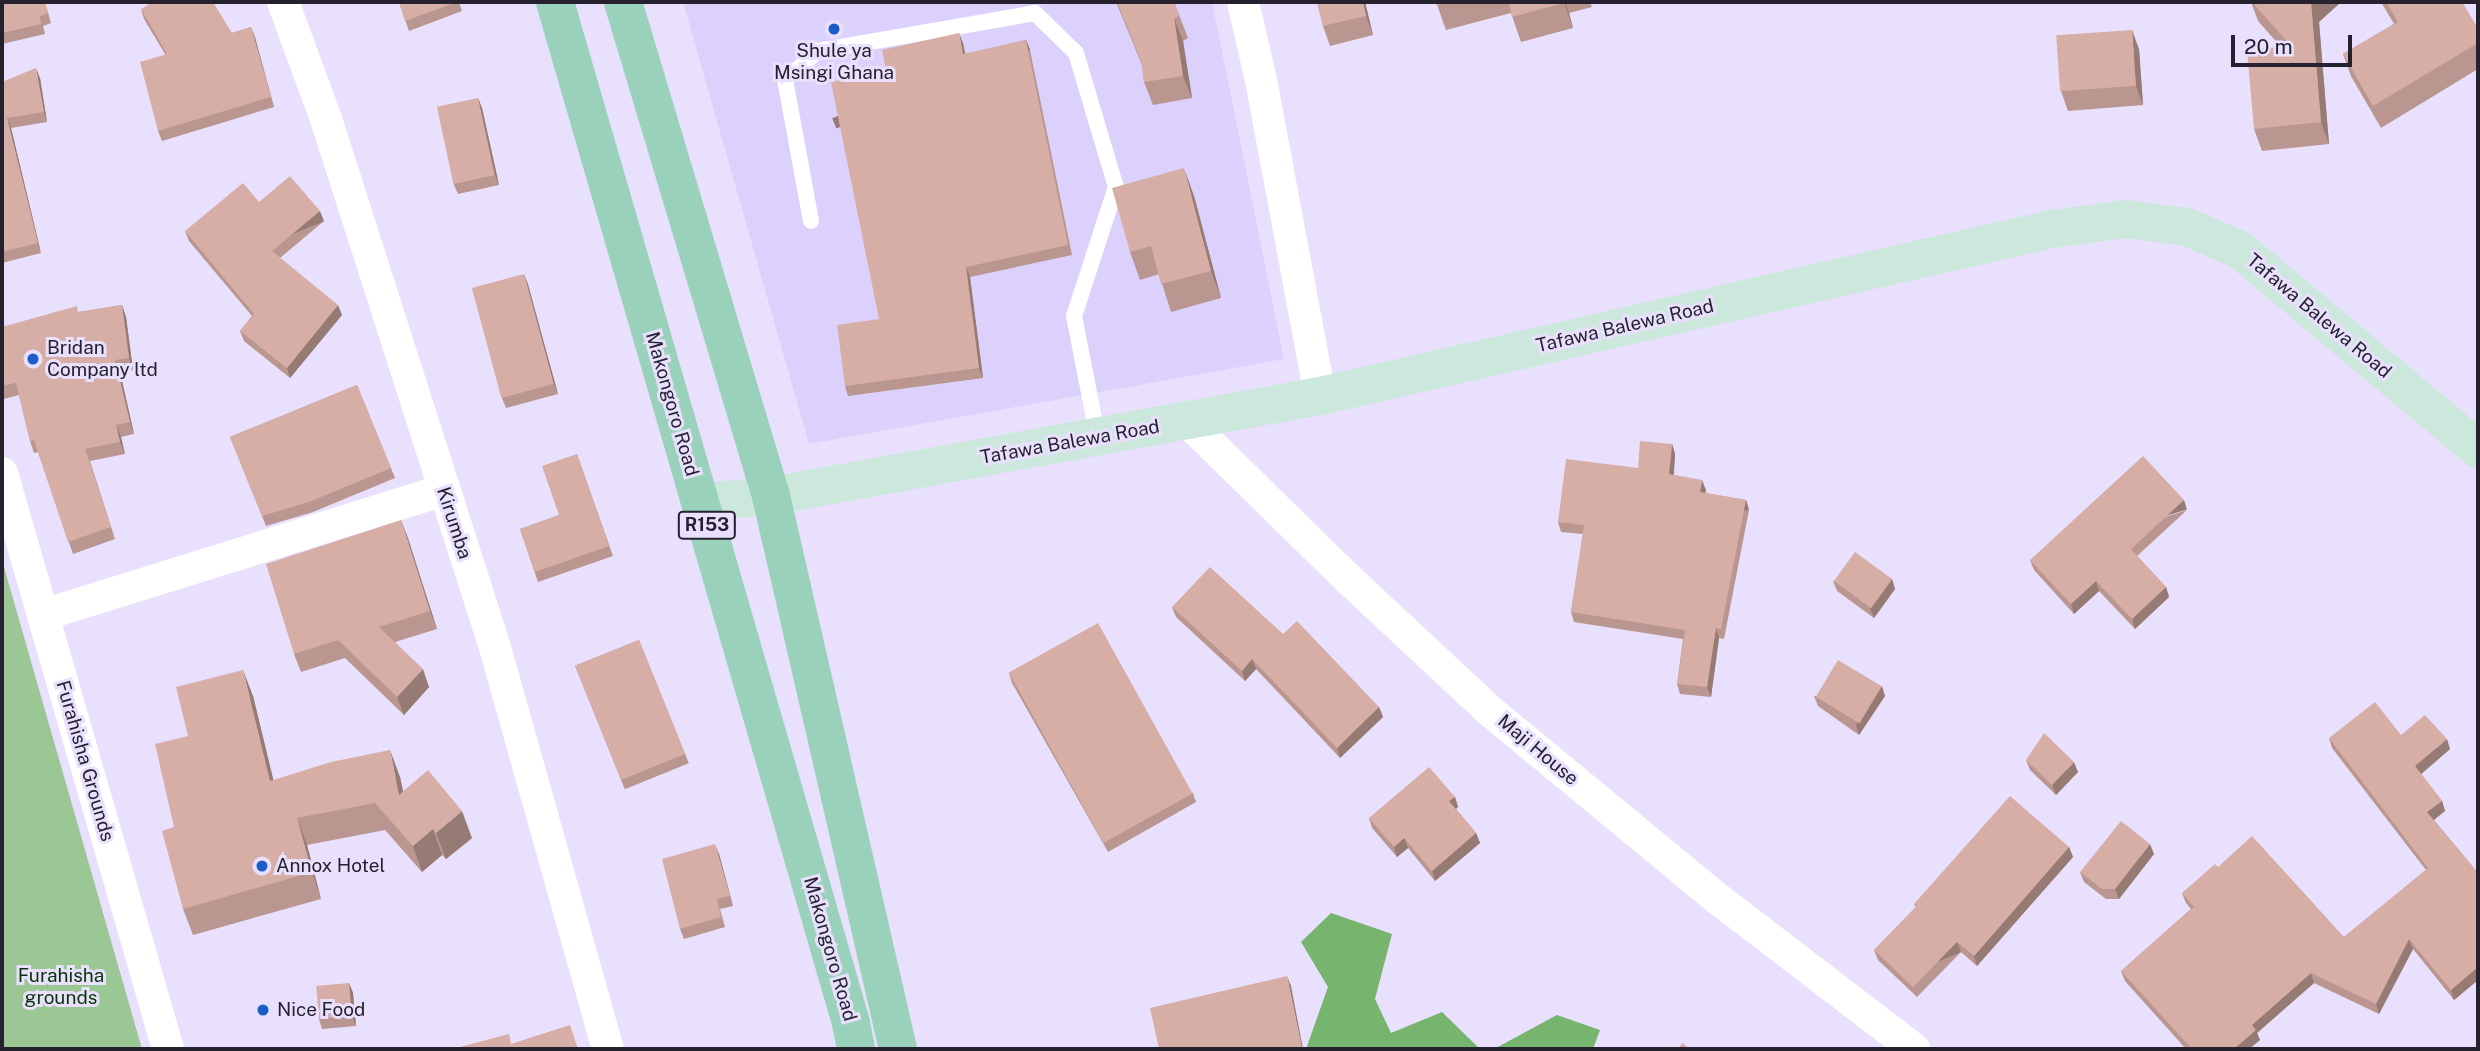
<!DOCTYPE html>
<style>
body{margin:0}
#map{position:relative;width:2480px;height:1051px;overflow:hidden;background:#e8e0fd;font-family:"Public Sans",sans-serif}
div>[style]{position:absolute}
.built>*{inset:0;background:#dcd1fc}
.green>*{inset:0;background:#9bc795}
.forest>*{inset:0;background:#77b56f}
.service>*{height:16px;margin:-8px;padding:0 8px;transform-origin:8px;border-radius:8px;background:#fff}
.minor>*{height:32px;margin:-16px;padding:0 16px;transform-origin:16px;border-radius:16px;background:#fff}
.secondary>*{height:38px;margin:-19px;padding:0 19px;transform-origin:19px;border-radius:19px;background:#cce8dc}
.primary>*{height:38px;margin:-19px;padding:0 19px;transform-origin:19px;border-radius:19px;background:#99d1ba}
.wall>*{inset:0;background:#b9968f;transform-origin:0 0}
.shaded-wall>*{inset:0;background:#967a74;transform-origin:0 0}
.building>*{inset:0;background:#d7aea6;transform-origin:0 0}
.dots>*{width:19px;height:19px;translate:-50% -50%;box-sizing:border-box;border:4px solid #e8e0fd;border-radius:50%}
span{translate:-50% -50%;white-space:nowrap;text-align:center;line-height:1.15;-webkit-text-stroke:6px #e8e0fd;paint-order:stroke}
.shield-label span{padding:2px 5px;background:#e8e0fd;border:2px solid;border-radius:5px;-webkit-text-stroke-width:0}
.shield-label{font-size:18px;color:#25212f;font-weight:700}
.poi-label{font-size:19px;color:#25212f}
.left{translate:0 -50%;text-align:left}
.street-label{font-size:19px;color:#25212f}
.park-label{font-size:19px;color:#093505}
.frame{position:absolute;inset:0;border:4px solid #25212f;pointer-events:none}
.scale{position:absolute;left:2231px;top:35px;width:121px;height:32px;box-sizing:border-box;border:4px solid #25212f;border-top:0;padding-left:9px;font-size:21px;line-height:24px;white-space:nowrap;color:#25212f;-webkit-text-stroke:5px #e8e0fd;paint-order:stroke}
</style>
<div id="map">
<div class="built">
<div style="clip-path:polygon(683px 2px,1212px 2px,1284px 359px,809px 444px)"></div>
</div>
<div class="green">
<div style="clip-path:polygon(2px 560px,142px 1049px,2px 1049px)"></div>
</div>
<div class="forest">
<div style="clip-path:polygon(1331px 913px,1392px 934px,1375px 999px,1391px 1033px,1442px 1012px,1480px 1049px,1306px 1049px,1328px 987px,1301px 942px)"></div>
<div style="clip-path:polygon(1557px 1015px,1600px 1030px,1593px 1049px,1494px 1049px)"></div>
</div>
<div class="service">
<div style="left:811px;top:221px;width:143px;rotate:-100.4deg"></div>
<div style="left:785px;top:80px;width:44px;rotate:-41.3deg"></div>
<div style="left:818px;top:51px;width:220px;rotate:-9.9deg"></div>
<div style="left:1035px;top:13px;width:57px;rotate:44.3deg"></div>
<div style="left:1076px;top:53px;width:140px;rotate:73.4deg"></div>
<div style="left:1116px;top:187px;width:136px;rotate:108deg"></div>
<div style="left:1074px;top:316px;width:124px;rotate:78.9deg"></div>
</div>
<div class="minor">
<div style="left:283px;top:2px;width:125px;rotate:69.8deg"></div>
<div style="left:326px;top:119px;width:551px;rotate:72.26deg"></div>
<div style="left:494px;top:644px;width:421px;rotate:74.3deg"></div>
<div style="left:1243px;top:2px;width:80px;rotate:77deg"></div>
<div style="left:1261px;top:80px;width:321px;rotate:79.4deg"></div>
<div style="left:1187px;top:421px;width:217px;rotate:44.4deg"></div>
<div style="left:1342px;top:573px;width:202px;rotate:43deg"></div>
<div style="left:1490px;top:711px;width:296px;rotate:39.5deg"></div>
<div style="left:1718px;top:899px;width:247px;rotate:37.4deg"></div>
<div style="left:2px;top:473px;width:599px;rotate:73.92deg"></div>
<div style="left:43px;top:615px;width:420px;rotate:-17.3deg"></div>
</div>
<div class="secondary">
<div style="left:701px;top:502px;width:70px;rotate:-4.9deg"></div>
<div style="left:771px;top:496px;width:558px;rotate:-10.32deg"></div>
<div style="left:1320px;top:396px;width:751px;rotate:-12.85deg"></div>
<div style="left:2052px;top:229px;width:74px;rotate:-7.8deg"></div>
<div style="left:2125px;top:219px;width:63px;rotate:7.4deg"></div>
<div style="left:2187px;top:227px;width:58px;rotate:23.5deg"></div>
<div style="left:2240px;top:250px;width:310px;rotate:39.9deg"></div>
</div>
<div class="primary">
<div style="left:555px;top:2px;width:1063px;rotate:73.83deg"></div>
<div style="left:851px;top:1023px;width:26px;rotate:79deg"></div>
<div style="left:623px;top:2px;width:516px;rotate:73.32deg"></div>
<div style="left:771px;top:496px;width:567px;rotate:77.07deg"></div>
</div>
<div class="wall">
<div style="clip-path:polygon(2px 2px,45px 2px,51px 23px,43px 26px,45px 34px,2px 44px)"></div>
<div style="clip-path:polygon(399px 2px,459px 2px,462px 11px,409px 31px)"></div>
<div style="clip-path:polygon(1116px 2px,1174px 2px,1188px 38px,1183px 41px,1192px 98px,1153px 105px,1144px 82px,1142px 65px)"></div>
<div style="clip-path:polygon(1317px 2px,1365px 2px,1373px 35px,1330px 46px,1323px 26px)"></div>
<div style="clip-path:polygon(1436px 2px,1590px 2px,1592px 7px,1569px 13px,1573px 28px,1521px 42px,1511px 13px,1446px 30px)"></div>
<div style="clip-path:polygon(2251px 2px,2341px 2px,2319px 22px,2329px 144px,2262px 151px,2254px 129px,2281px 47px,2258px 21px)"></div>
<div style="clip-path:polygon(2381px 2px,2462px 2px,2478px 29px,2478px 69px,2381px 128px,2351px 76px,2343px 54px,2394px 24px)"></div>
<div style="clip-path:polygon(141px 9px,232px 33px,251px 27px,274px 107px,162px 141px,158px 131px,165px 54px,144px 19px)"></div>
<div style="clip-path:polygon(1026px 40px,1030px 50px,1072px 255px,970px 277px,983px 378px,848px 396px,845px 386px,879px 319px,886px 71px,963px 43px,965px 54px)"></div>
<div style="clip-path:polygon(2139px 49px,2143px 105px,2068px 111px,2061px 91px)"></div>
<div style="clip-path:polygon(40px 78px,47px 122px,11px 128px,41px 253px,2px 263px,2px 82px)"></div>
<div style="clip-path:polygon(478px 98px,482px 108px,499px 185px,458px 194px,454px 185px)"></div>
<div style="clip-path:polygon(1194px 196px,1221px 298px,1171px 312px,1159px 274px,1140px 280px,1130px 252px)"></div>
<div style="clip-path:polygon(259px 202px,324px 221px,280px 258px,342px 315px,290px 378px,244px 341px,240px 331px,252px 316px,189px 241px,185px 231px)"></div>
<div style="clip-path:polygon(524px 274px,558px 394px,506px 408px,502px 398px)"></div>
<div style="clip-path:polygon(122px 305px,126px 317px,133px 370px,120px 372px,134px 434px,121px 437px,125px 454px,90px 461px,115px 539px,73px 554px,38px 452px,34px 453px,30px 441px,19px 395px,4px 399px,2px 392px,2px 327px,79px 312px)"></div>
<div style="clip-path:polygon(357px 385px,395px 478px,313px 512px,266px 526px,230px 437px)"></div>
<div style="clip-path:polygon(1672px 444px,1675px 454px,1674px 475px,1706px 490px,1705px 493px,1746px 500px,1749px 510px,1724px 639px,1719px 638px,1711px 697px,1680px 694px,1677px 684px,1683px 639px,1574px 622px,1571px 612px,1583px 534px,1561px 532px,1558px 522px,1638px 468px)"></div>
<div style="clip-path:polygon(577px 454px,613px 556px,538px 582px,520px 529px,559px 515px)"></div>
<div style="clip-path:polygon(2187px 510px,2137px 556px,2166px 587px,2169px 597px,2135px 629px,2099px 591px,2074px 614px,2034px 570px,2030px 560px)"></div>
<div style="clip-path:polygon(401px 520px,437px 629px,395px 642px,429px 687px,404px 715px,345px 658px,301px 672px,294px 654px)"></div>
<div style="clip-path:polygon(1892px 579px,1895px 589px,1874px 618px,1837px 591px,1833px 581px)"></div>
<div style="clip-path:polygon(1172px 607px,1283px 634px,1379px 707px,1383px 717px,1340px 758px,1256px 669px,1245px 681px,1176px 617px)"></div>
<div style="left:639px;top:640px;width:133px;height:69px;rotate:68deg"></div>
<div style="clip-path:polygon(1009px 673px,1193px 793px,1196px 802px,1108px 852px,1012px 683px)"></div>
<div style="clip-path:polygon(253px 696px,273px 780px,400px 777px,403px 791px,472px 838px,446px 859px,442px 855px,422px 872px,385px 830px,307px 845px,321px 899px,193px 935px,183px 909px,174px 827px,188px 736px)"></div>
<div style="clip-path:polygon(1814px 696px,1885px 696px,1859px 735px,1818px 706px)"></div>
<div style="clip-path:polygon(2329px 738px,2450px 749px,2421px 774px,2442px 801px,2445px 811px,2434px 820px,2478px 873px,2478px 980px,2454px 1000px,2413px 949px,2379px 1014px,2314px 983px,2257px 1033px,2260px 1040px,2249px 1049px,2186px 1049px,2125px 981px,2121px 971px,2191px 909px,2186px 903px,2182px 893px,2218px 867px,2344px 937px,2426px 870px,2332px 748px)"></div>
<div style="clip-path:polygon(2026px 760px,2078px 772px,2056px 795px,2030px 770px)"></div>
<div style="clip-path:polygon(1455px 797px,1458px 807px,1456px 809px,1476px 833px,1480px 843px,1435px 881px,1408px 848px,1397px 857px,1372px 828px,1369px 818px)"></div>
<div style="clip-path:polygon(2069px 847px,2073px 857px,1977px 966px,1961px 952px,1917px 997px,1878px 960px,1874px 950px,1916px 907px,1914px 904px)"></div>
<div style="clip-path:polygon(719px 854px,733px 906px,720px 909px,725px 927px,684px 939px,680px 929px)"></div>
<div style="clip-path:polygon(2154px 854px,2119px 899px,2106px 899px,2084px 882px,2080px 872px)"></div>
<div style="clip-path:polygon(349px 983px,353px 993px,356px 1026px,322px 1029px,319px 1019px)"></div>
</div>
<div class="shaded-wall">
<div style="clip-path:polygon(1363px 2px,1365px 2px,1373px 35px,1366px 16px)"></div>
<div style="clip-path:polygon(1564px 2px,1565px 2px,1569px 13px,1573px 28px)"></div>
<div style="clip-path:polygon(2311px 2px,2341px 2px,2319px 22px,2329px 144px,2321px 122px)"></div>
<div style="clip-path:polygon(1174px 18px,1183px 41px,1192px 98px,1183px 76px)"></div>
<div style="clip-path:polygon(251px 27px,255px 37px,274px 107px,271px 97px)"></div>
<div style="clip-path:polygon(2132px 30px,2139px 49px,2143px 105px,2136px 86px)"></div>
<div style="clip-path:polygon(959px 33px,963px 43px,967px 64px,963px 54px)"></div>
<div style="left:1026px;top:40px;width:11px;height:209px;rotate:68deg"></div>
<div style="clip-path:polygon(36px 68px,40px 78px,47px 122px,44px 112px)"></div>
<div style="clip-path:polygon(478px 98px,482px 108px,499px 185px,495px 175px)"></div>
<div style="clip-path:polygon(7px 118px,11px 128px,41px 253px,38px 243px)"></div>
<div style="clip-path:polygon(1184px 168px,1194px 196px,1221px 298px,1211px 271px)"></div>
<div style="left:320px;top:211px;width:11px;height:62px;rotate:68deg"></div>
<div style="clip-path:polygon(966px 267px,970px 277px,983px 378px,979px 368px)"></div>
<div style="clip-path:polygon(524px 274px,528px 284px,558px 394px,554px 384px)"></div>
<div style="clip-path:polygon(122px 305px,126px 317px,133px 370px,129px 358px)"></div>
<div style="clip-path:polygon(338px 305px,342px 315px,290px 378px,287px 368px)"></div>
<div style="clip-path:polygon(115px 360px,120px 372px,134px 434px,130px 422px)"></div>
<div style="clip-path:polygon(116px 425px,121px 437px,125px 454px,120px 442px)"></div>
<div style="clip-path:polygon(1672px 444px,1675px 454px,1673px 484px,1669px 474px)"></div>
<div style="clip-path:polygon(1702px 480px,1706px 490px,1704px 502px,1700px 492px)"></div>
<div style="left:1746px;top:500px;width:10px;height:131px;rotate:73deg"></div>
<div style="left:2184px;top:500px;width:10px;height:72px;rotate:73deg"></div>
<div style="clip-path:polygon(401px 520px,408px 538px,437px 629px,430px 611px)"></div>
<div style="clip-path:polygon(1892px 579px,1895px 589px,1874px 618px,1870px 608px)"></div>
<div style="clip-path:polygon(2096px 581px,2099px 591px,2074px 614px,2071px 604px)"></div>
<div style="clip-path:polygon(2166px 587px,2169px 597px,2135px 629px,2132px 619px)"></div>
<div style="clip-path:polygon(1716px 628px,1719px 638px,1711px 697px,1707px 687px)"></div>
<div style="clip-path:polygon(1252px 659px,1256px 669px,1245px 681px,1242px 671px)"></div>
<div style="clip-path:polygon(423px 669px,429px 687px,404px 715px,397px 697px)"></div>
<div style="clip-path:polygon(243px 670px,253px 696px,280px 807px,270px 781px)"></div>
<div style="clip-path:polygon(1882px 686px,1885px 696px,1859px 735px,1856px 725px)"></div>
<div style="clip-path:polygon(1379px 707px,1383px 717px,1340px 758px,1337px 748px)"></div>
<div style="clip-path:polygon(2447px 739px,2450px 749px,2419px 776px,2415px 766px)"></div>
<div style="clip-path:polygon(390px 750px,400px 777px,409px 821px,399px 795px)"></div>
<div style="clip-path:polygon(2074px 762px,2078px 772px,2056px 795px,2052px 785px)"></div>
<div style="clip-path:polygon(1455px 797px,1458px 807px,1453px 811px,1449px 801px)"></div>
<div style="clip-path:polygon(2442px 801px,2445px 811px,2431px 822px,2427px 812px)"></div>
<div style="clip-path:polygon(462px 811px,472px 838px,446px 859px,436px 833px)"></div>
<div style="clip-path:polygon(297px 818px,307px 845px,321px 899px,312px 872px)"></div>
<div style="clip-path:polygon(433px 829px,442px 855px,422px 872px,413px 846px)"></div>
<div style="clip-path:polygon(1476px 833px,1480px 843px,1435px 881px,1432px 871px)"></div>
<div style="clip-path:polygon(1404px 838px,1408px 848px,1397px 857px,1394px 847px)"></div>
<div style="clip-path:polygon(715px 844px,719px 854px,733px 906px,730px 896px)"></div>
<div style="clip-path:polygon(2150px 844px,2154px 854px,2119px 899px,2115px 889px)"></div>
<div style="clip-path:polygon(2069px 847px,2073px 857px,1977px 966px,1974px 956px)"></div>
<div style="clip-path:polygon(2409px 939px,2413px 949px,2379px 1014px,2376px 1004px)"></div>
<div style="left:1957px;top:942px;width:11px;height:63px;rotate:68deg"></div>
<div style="clip-path:polygon(2478px 967px,2478px 980px,2454px 1000px,2451px 990px)"></div>
<div style="clip-path:polygon(2311px 973px,2314px 983px,2257px 1033px,2260px 1040px,2249px 1049px,2234px 1049px,2252px 1025px)"></div>
<div style="clip-path:polygon(1287px 976px,1291px 986px,1303px 1049px,1302px 1049px)"></div>
<div style="clip-path:polygon(349px 983px,353px 993px,356px 1026px,352px 1016px)"></div>
</div>
<div class="building">
<div style="clip-path:polygon(2px 2px,45px 2px,48px 13px,40px 16px,41px 24px,2px 33px)"></div>
<div style="clip-path:polygon(153px 2px,213px 2px,232px 33px,251px 27px,271px 97px,158px 131px,140px 62px,167px 54px,141px 9px)"></div>
<div style="clip-path:polygon(399px 2px,457px 2px,405px 21px)"></div>
<div style="clip-path:polygon(1117px 2px,1174px 2px,1180px 16px,1174px 18px,1183px 76px,1144px 82px,1141px 61px)"></div>
<div style="clip-path:polygon(1317px 2px,1363px 2px,1366px 16px,1323px 26px)"></div>
<div style="clip-path:polygon(1436px 2px,1448px 2px,1437px 5px)"></div>
<div style="clip-path:polygon(1509px 2px,1564px 2px,1564px 3px,1512px 17px)"></div>
<div style="clip-path:polygon(2252px 2px,2311px 2px,2321px 122px,2254px 129px,2247px 50px,2291px 46px)"></div>
<div style="clip-path:polygon(2386px 2px,2462px 2px,2478px 29px,2478px 43px,2373px 106px,2343px 54px,2398px 22px)"></div>
<div style="left:2132px;top:30px;width:56px;height:76px;rotate:86deg"></div>
<div style="clip-path:polygon(959px 33px,963px 54px,1026px 40px,1068px 245px,966px 267px,979px 368px,845px 386px,837px 325px,879px 319px,831px 82px,886px 71px,882px 50px)"></div>
<div style="clip-path:polygon(36px 68px,44px 112px,7px 118px,38px 243px,2px 252px,2px 82px)"></div>
<div style="left:478px;top:98px;width:79px;height:42px;rotate:78deg"></div>
<div style="clip-path:polygon(1184px 168px,1211px 271px,1161px 284px,1151px 246px,1130px 252px,1112px 188px)"></div>
<div style="clip-path:polygon(290px 176px,320px 211px,272px 251px,338px 305px,287px 368px,240px 331px,254px 314px,185px 231px,243px 183px,259px 202px)"></div>
<div style="left:524px;top:274px;width:114px;height:54px;rotate:75deg"></div>
<div style="clip-path:polygon(122px 305px,129px 358px,115px 360px,130px 422px,116px 425px,120px 442px,85px 449px,111px 527px,68px 542px,34px 440px,30px 441px,16px 383px,2px 386px,2px 327px,77px 306px,78px 312px)"></div>
<div style="clip-path:polygon(357px 385px,391px 468px,309px 502px,262px 516px,230px 437px)"></div>
<div style="clip-path:polygon(1640px 441px,1672px 444px,1669px 474px,1702px 480px,1700px 492px,1746px 500px,1721px 629px,1716px 628px,1707px 687px,1677px 684px,1685px 630px,1571px 612px,1584px 525px,1558px 522px,1566px 459px,1638px 468px)"></div>
<div style="clip-path:polygon(577px 454px,609px 546px,535px 572px,520px 529px,559px 515px,542px 466px)"></div>
<div style="clip-path:polygon(2143px 456px,2184px 500px,2131px 549px,2166px 587px,2132px 619px,2096px 581px,2071px 604px,2030px 560px)"></div>
<div style="clip-path:polygon(401px 520px,430px 611px,379px 627px,423px 669px,397px 697px,338px 640px,294px 654px,266px 564px)"></div>
<div style="left:1855px;top:552px;width:46px;height:36px;rotate:36deg"></div>
<div style="clip-path:polygon(1210px 567px,1283px 634px,1297px 621px,1379px 707px,1337px 748px,1252px 659px,1242px 671px,1172px 607px)"></div>
<div style="left:1098px;top:623px;width:195px;height:102px;rotate:61deg"></div>
<div style="left:639px;top:640px;width:123px;height:69px;rotate:68deg"></div>
<div style="left:1838px;top:660px;width:51px;height:43px;rotate:31deg"></div>
<div style="clip-path:polygon(243px 670px,270px 781px,331px 762px,390px 750px,399px 795px,428px 770px,462px 811px,436px 833px,433px 829px,413px 846px,375px 803px,297px 818px,312px 872px,183px 909px,162px 831px,174px 827px,155px 744px,188px 736px,176px 687px)"></div>
<div style="clip-path:polygon(2375px 702px,2401px 735px,2425px 715px,2447px 739px,2415px 766px,2442px 801px,2427px 812px,2478px 873px,2478px 967px,2451px 990px,2409px 939px,2376px 1004px,2311px 973px,2252px 1025px,2256px 1030px,2234px 1049px,2192px 1049px,2121px 971px,2194px 907px,2182px 893px,2215px 864px,2218px 867px,2252px 836px,2344px 937px,2428px 868px,2329px 738px)"></div>
<div style="clip-path:polygon(2044px 733px,2074px 762px,2052px 785px,2026px 760px)"></div>
<div style="clip-path:polygon(1429px 767px,1455px 797px,1449px 801px,1476px 833px,1432px 871px,1404px 838px,1394px 847px,1369px 818px)"></div>
<div style="clip-path:polygon(2010px 796px,2069px 847px,1974px 956px,1957px 942px,1913px 987px,1874px 950px,1917px 906px,1914px 904px)"></div>
<div style="clip-path:polygon(2121px 821px,2150px 844px,2115px 889px,2102px 889px,2080px 872px)"></div>
<div style="clip-path:polygon(715px 844px,730px 896px,717px 899px,721px 917px,680px 929px,662px 859px)"></div>
<div style="clip-path:polygon(1287px 976px,1302px 1049px,1159px 1049px,1150px 1008px)"></div>
<div style="left:349px;top:983px;width:33px;height:33px;rotate:85deg"></div>
<div style="clip-path:polygon(570px 1025px,578px 1049px,452px 1049px,509px 1034px,511px 1044px)"></div>
<div style="clip-path:polygon(1683px 1043px,1689px 1049px,1677px 1049px)"></div>
</div>
<div class="dots">
<div style="left:834px;top:29px;background:#1b5ec9"></div>
<div style="left:33px;top:359px;background:#1b5ec9"></div>
<div style="left:262px;top:866px;background:#1b5ec9"></div>
<div style="left:263px;top:1010px;background:#1b5ec9"></div>
</div>
<div class="shield-label">
<span style="left:707px;top:525px">R153</span>
</div>
<div class="poi-label">
<span style="left:834px;top:62px">Shule ya<br>Msingi Ghana</span>
<span class="left" style="left:47px;top:359px">Bridan<br>Company ltd</span>
<span class="left" style="left:276px;top:866px">Annox Hotel</span>
<span class="left" style="left:277px;top:1010px">Nice Food</span>
</div>
<div class="street-label">
<span style="left:2319px;top:316px;rotate:40deg">Tafawa Balewa Road</span>
<span style="left:1625px;top:326px;rotate:-13deg">Tafawa Balewa Road</span>
<span style="left:672px;top:404px;rotate:74deg">Makongoro Road</span>
<span style="left:1070px;top:442px;rotate:-10deg">Tafawa Balewa Road</span>
<span style="left:454px;top:523px;rotate:72deg">Kirumba</span>
<span style="left:1538px;top:750px;rotate:40deg">Maji House</span>
<span style="left:85px;top:761px;rotate:74deg">Furahisha Grounds</span>
<span style="left:830px;top:949px;rotate:74deg">Makongoro Road</span>
</div>
<div class="park-label">
<span style="left:61px;top:987px">Furahisha<br>grounds</span>
</div>
<div class="frame"></div>
<div class="scale">20 m</div>
</div>
